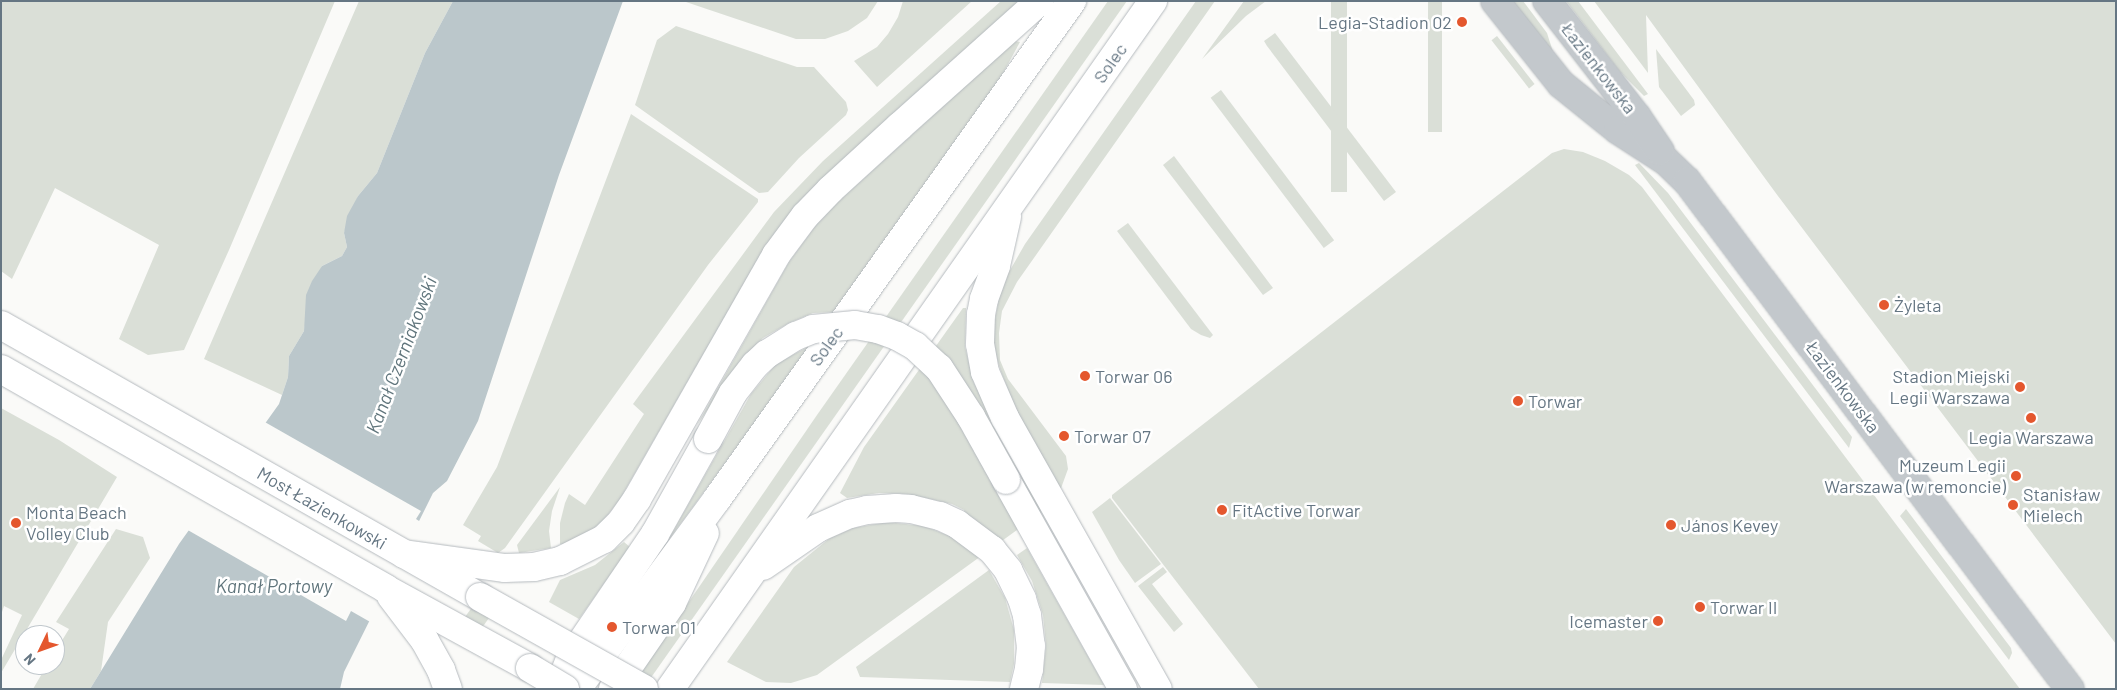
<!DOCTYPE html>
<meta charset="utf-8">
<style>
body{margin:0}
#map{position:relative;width:2117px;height:690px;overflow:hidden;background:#fafaf8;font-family:Barlow,sans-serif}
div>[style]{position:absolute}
.green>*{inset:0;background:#dadfd7;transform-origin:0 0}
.water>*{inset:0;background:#bbc7cb}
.pier>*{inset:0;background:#fafaf8}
.roads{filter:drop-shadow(0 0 1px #b5babe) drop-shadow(0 0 1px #b5babe)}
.minor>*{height:28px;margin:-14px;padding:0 14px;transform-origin:14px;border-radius:14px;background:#c3c8cc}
.major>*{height:28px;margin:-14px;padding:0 14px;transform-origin:14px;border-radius:14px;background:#fff}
.bridges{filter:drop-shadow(0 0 1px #b5babe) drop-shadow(0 0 1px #b5babe)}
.major-bridge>*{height:28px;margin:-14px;padding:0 14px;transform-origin:14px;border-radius:14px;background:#fff}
.dots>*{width:14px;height:14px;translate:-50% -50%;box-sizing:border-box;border:2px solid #fff;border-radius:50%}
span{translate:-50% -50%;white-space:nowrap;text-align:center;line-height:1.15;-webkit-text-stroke:5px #fff;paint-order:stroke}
.poi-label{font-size:18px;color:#657683}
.right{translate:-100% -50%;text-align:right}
.left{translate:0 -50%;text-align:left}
.street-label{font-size:18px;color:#657683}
.water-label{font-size:19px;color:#60757c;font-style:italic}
.frame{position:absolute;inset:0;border:2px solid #657683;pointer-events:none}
.north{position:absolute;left:15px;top:625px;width:50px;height:50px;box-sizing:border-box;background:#fff;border:1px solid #c1c8cd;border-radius:50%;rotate:228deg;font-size:14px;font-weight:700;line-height:20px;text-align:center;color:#657683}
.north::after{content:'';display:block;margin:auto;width:18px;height:22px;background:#e4572e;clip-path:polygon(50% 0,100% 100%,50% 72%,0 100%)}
</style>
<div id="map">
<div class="green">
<div style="clip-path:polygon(1px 1px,335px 1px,229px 250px,184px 350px,148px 355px,119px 339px,159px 245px,55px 188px,12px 279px,1px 271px)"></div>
<div style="clip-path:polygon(359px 1px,453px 1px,425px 53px,377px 173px,358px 196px,344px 233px,347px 247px,342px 256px,322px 266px,306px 319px,304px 331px,289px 356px,288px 377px,282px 395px,204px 359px)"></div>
<div style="clip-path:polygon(683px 1px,878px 1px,867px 18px,848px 31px,825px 39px,796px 39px)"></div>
<div style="clip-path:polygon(903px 1px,972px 1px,877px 87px,854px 61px,877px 47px,888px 34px,898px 17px)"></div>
<div style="clip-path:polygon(1001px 1px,1020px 1px,800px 201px,750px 273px,620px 499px,604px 520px,587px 534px,568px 545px,560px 544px,560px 523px,565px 503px,569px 494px,585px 505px,644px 414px,633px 404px,774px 212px,823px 161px)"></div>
<div style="clip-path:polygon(1108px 1px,1127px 1px,643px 689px,629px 689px,817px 415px)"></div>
<div style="clip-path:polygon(1196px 1px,1215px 1px,1017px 282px,1002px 311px,999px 333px,1000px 360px,1008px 379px,1066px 456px,1068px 469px,1060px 491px,1054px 476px,1017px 413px,1000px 369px,994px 349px,993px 330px,999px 298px,1009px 272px,1025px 244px)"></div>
<div style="clip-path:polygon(1244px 1px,1266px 1px,1246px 16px,1202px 59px)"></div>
<div style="left:1331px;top:1px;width:16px;height:191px"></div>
<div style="left:1428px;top:1px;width:14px;height:131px"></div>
<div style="clip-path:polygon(1511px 1px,1523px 1px,1547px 33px,1553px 52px)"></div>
<div style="clip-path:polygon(1566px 1px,1578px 1px,1648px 94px,1644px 96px,1620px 72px)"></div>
<div style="clip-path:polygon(1594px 1px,2116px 1px,2116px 644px,1775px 192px,1646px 15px,1648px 73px)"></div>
<div style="clip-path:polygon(676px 26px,797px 67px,814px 67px,846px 102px,848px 110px,846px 115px,799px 158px,768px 192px,759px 193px,635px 105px,657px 40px)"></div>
<div style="clip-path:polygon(1275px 33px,1396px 192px,1384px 201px,1267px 46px,1264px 41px)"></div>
<div style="left:1497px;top:36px;width:61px;height:7px;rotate:52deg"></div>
<div style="clip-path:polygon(1015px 41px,1020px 42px,996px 86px,838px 312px,813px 313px,789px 323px,763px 338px,744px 357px,697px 425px,789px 262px,816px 225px,839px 201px)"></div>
<div style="clip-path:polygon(1656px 49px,1694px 100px,1695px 105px,1681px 116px,1659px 87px)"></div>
<div style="left:1221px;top:90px;width:188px;height:13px;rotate:53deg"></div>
<div style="clip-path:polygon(631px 114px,758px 199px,758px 202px,708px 265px,505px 548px,498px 553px,478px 541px,481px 536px,463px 525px,497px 467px)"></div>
<div style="clip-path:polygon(1564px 149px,1583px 152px,1605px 161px,1629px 175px,1642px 187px,2020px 689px,1259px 689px,1112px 498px,1112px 495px,1552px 153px)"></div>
<div style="clip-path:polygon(1174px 156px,1273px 288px,1263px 295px,1163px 165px)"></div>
<div style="clip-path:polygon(1639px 163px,1668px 193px,1852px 437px,1849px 448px,1635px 165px)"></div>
<div style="clip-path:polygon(1128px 223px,1213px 335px,1210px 338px,1201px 335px,1191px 329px,1117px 231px)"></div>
<div style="clip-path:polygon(963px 308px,966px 308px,965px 347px,974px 383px,1043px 511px,817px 675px,791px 683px,766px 682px,727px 662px,794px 567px,830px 538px,853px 528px,887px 522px,924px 526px,952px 537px,965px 513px,964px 510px,952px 504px,908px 494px,879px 493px,847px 498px,840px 493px,864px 447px)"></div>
<div style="clip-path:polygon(813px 344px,667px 542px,751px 394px,776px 364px)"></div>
<div style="clip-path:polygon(1px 408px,59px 440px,117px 477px,1px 673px,1px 660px,22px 615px,4px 606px,1px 615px)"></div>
<div style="clip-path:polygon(560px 487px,552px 511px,549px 531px,551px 548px,519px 553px,517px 545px)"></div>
<div style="clip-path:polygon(1110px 498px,1161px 564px,1135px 583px,1119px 560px,1092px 512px)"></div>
<div style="clip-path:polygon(1906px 509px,2011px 648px,2012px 653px,2009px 660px,1900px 516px)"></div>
<div style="clip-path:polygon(116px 529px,143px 537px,150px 558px,108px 622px,101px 671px,90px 689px,33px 689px,47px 665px,55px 665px,55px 652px,69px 629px,56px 622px)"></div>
<div style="clip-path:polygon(624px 542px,630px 547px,579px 619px,549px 602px,560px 580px,595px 565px)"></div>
<div style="clip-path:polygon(1027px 548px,1104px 685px,1042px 683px,1046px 646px,1043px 615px,1032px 581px,1017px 555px)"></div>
<div style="clip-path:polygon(1163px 567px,1167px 572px,1152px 584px,1183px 624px,1174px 632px,1138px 586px)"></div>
<div style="clip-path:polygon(989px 570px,1005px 598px,1014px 630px,1014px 664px,1010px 682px,860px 677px,856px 667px)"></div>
<div style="clip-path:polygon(476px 602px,494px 611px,471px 643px,453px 633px)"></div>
</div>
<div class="water">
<div style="clip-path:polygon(453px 1px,623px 1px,559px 175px,478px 421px,447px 481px,433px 493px,344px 672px,340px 689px,90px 689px,179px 544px,279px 404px,288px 377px,289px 356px,304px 331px,306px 295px,312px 281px,322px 266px,342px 256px,347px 247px,344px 233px,347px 216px,358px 196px,377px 173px,425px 53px)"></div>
</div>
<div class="pier">
<div style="clip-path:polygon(263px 421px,421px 511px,416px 519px,422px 523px,372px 623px,351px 611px,346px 621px,186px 529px)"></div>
</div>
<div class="roads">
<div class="minor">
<div style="left:1495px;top:1px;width:106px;rotate:51.5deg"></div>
<div style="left:1561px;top:84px;width:73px;rotate:38.9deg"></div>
<div style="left:1618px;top:130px;width:57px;rotate:32.9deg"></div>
<div style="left:1666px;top:161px;width:29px;rotate:44deg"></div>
<div style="left:1687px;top:181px;width:636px;rotate:52.99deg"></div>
<div style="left:1547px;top:1px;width:147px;rotate:52.2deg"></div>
<div style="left:1637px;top:117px;width:41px;rotate:55.9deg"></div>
</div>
<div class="major">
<div style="left:1007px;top:217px;width:50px;rotate:102.7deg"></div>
<div style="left:996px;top:266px;width:35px;rotate:110deg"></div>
<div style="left:984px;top:299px;width:15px;rotate:101deg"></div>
<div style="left:981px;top:314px;width:30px;rotate:92deg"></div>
<div style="left:980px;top:344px;width:28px;rotate:80deg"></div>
<div style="left:985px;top:372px;width:50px;rotate:66.5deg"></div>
<div style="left:1005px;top:418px;width:311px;rotate:60.6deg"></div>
<div style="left:1px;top:325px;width:551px;rotate:29.59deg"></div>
<div style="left:1px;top:369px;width:443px;rotate:29.7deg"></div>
<div style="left:386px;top:589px;width:164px;rotate:28.7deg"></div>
<div style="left:1006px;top:480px;width:240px;rotate:60.8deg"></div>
<div style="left:404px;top:554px;width:102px;rotate:7.9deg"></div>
<div style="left:505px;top:568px;width:29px;rotate:-2deg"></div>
<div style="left:534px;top:567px;width:27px;rotate:-13deg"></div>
<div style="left:560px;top:561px;width:49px;rotate:-26.6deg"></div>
<div style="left:604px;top:539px;width:24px;rotate:-45deg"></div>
<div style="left:621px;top:522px;width:28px;rotate:-55deg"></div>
<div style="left:637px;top:499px;width:281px;rotate:-60.3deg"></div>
<div style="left:776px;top:255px;width:49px;rotate:-53.4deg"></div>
<div style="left:805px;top:216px;width:36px;rotate:-46deg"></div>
<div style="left:830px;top:190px;width:95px;rotate:-42.4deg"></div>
<div style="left:900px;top:126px;width:188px;rotate:-41.8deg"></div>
<div style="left:763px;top:566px;width:67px;rotate:-34.6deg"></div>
<div style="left:818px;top:528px;width:35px;rotate:-24deg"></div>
<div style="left:850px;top:514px;width:17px;rotate:-13deg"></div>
<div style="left:867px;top:510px;width:29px;rotate:-4deg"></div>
<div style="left:896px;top:508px;width:15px;rotate:4deg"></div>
<div style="left:911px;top:509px;width:30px;rotate:14deg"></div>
<div style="left:940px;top:516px;width:19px;rotate:25deg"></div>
<div style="left:957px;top:524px;width:44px;rotate:36.6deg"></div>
<div style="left:992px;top:550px;width:26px;rotate:51deg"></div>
<div style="left:1008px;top:570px;width:32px;rotate:64deg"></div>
<div style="left:1022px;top:599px;width:17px;rotate:73deg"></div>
<div style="left:1027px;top:615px;width:31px;rotate:83deg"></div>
<div style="left:1031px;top:646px;width:23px;rotate:95deg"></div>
<div style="left:1029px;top:669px;width:21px;rotate:104deg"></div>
<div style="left:391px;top:596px;width:56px;rotate:52.9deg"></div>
<div style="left:425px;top:641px;width:33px;rotate:61deg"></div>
<div style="left:441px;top:670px;width:20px;rotate:70deg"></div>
<div style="left:558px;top:689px;width:32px;rotate:-68deg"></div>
<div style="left:570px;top:659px;width:151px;rotate:-55.8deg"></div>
<div style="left:655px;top:534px;width:109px;rotate:-60.8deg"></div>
<div style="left:577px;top:689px;width:236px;rotate:-53.6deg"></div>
<div style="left:717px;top:499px;width:612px;rotate:-54.52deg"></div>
<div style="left:613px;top:689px;width:104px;rotate:-55.5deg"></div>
<div style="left:672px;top:603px;width:77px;rotate:-64.8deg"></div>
<div style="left:670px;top:689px;width:841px;rotate:-54.93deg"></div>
</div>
</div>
<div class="bridges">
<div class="major-bridge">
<div style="left:708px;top:439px;width:52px;rotate:-61.5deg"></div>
<div style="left:733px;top:393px;width:36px;rotate:-52deg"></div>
<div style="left:755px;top:365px;width:16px;rotate:-43deg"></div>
<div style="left:767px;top:354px;width:34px;rotate:-32deg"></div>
<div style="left:796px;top:336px;width:18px;rotate:-22deg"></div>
<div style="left:813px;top:329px;width:42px;rotate:-5.4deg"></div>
<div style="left:855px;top:325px;width:23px;rotate:10deg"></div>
<div style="left:878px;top:329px;width:20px;rotate:20deg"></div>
<div style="left:897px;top:336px;width:21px;rotate:29deg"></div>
<div style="left:915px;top:346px;width:33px;rotate:43deg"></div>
<div style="left:939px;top:368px;width:59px;rotate:56.9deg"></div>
<div style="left:971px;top:417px;width:72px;rotate:60.9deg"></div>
<div style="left:480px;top:597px;width:188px;rotate:29.3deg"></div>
<div style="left:530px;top:668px;width:41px;rotate:31deg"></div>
</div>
</div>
<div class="dots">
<div style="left:1462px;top:22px;background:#e4572e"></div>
<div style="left:1884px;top:305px;background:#e4572e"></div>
<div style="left:1085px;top:376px;background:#e4572e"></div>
<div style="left:2020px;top:387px;background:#e4572e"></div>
<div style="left:1518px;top:401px;background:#e4572e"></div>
<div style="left:2031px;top:418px;background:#e4572e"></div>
<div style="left:1064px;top:436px;background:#e4572e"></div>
<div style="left:2016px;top:476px;background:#e4572e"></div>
<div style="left:2013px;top:505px;background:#e4572e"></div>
<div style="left:1222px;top:510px;background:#e4572e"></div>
<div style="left:16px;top:523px;background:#e4572e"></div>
<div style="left:1671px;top:525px;background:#e4572e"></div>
<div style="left:1700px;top:607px;background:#e4572e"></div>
<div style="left:1658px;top:621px;background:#e4572e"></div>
<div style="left:612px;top:627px;background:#e4572e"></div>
</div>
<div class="poi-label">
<span class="right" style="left:1452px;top:22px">Legia-Stadion 02</span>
<span class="left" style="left:1894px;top:305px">Żyleta</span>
<span class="left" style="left:1095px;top:376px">Torwar 06</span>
<span class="right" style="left:2010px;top:387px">Stadion Miejski<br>Legii Warszawa</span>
<span class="left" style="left:1528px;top:401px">Torwar</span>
<span class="left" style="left:1074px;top:436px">Torwar 07</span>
<span style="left:2031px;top:437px">Legia Warszawa</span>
<span class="right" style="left:2006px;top:476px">Muzeum Legii<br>Warszawa (w remoncie)</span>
<span class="left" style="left:2023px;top:505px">Stanisław<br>Mielech</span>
<span class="left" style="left:1232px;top:510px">FitActive Torwar</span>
<span class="left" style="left:26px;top:523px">Monta Beach<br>Volley Club</span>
<span class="left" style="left:1681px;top:525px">János Kevey</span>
<span class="left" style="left:1710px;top:607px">Torwar II</span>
<span class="right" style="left:1648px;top:621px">Icemaster</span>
<span class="left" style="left:622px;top:627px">Torwar 01</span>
</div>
<div class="street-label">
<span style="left:1110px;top:63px;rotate:-55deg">Solec</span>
<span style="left:1599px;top:68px;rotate:52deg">Łazienkowska</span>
<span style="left:826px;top:346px;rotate:-54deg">Solec</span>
<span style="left:1843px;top:387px;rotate:53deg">Łazienkowska</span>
<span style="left:322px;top:508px;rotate:30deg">Most Łazienkowski</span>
</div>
<div class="water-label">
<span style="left:401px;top:355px;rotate:-69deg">Kanał Czerniakowski</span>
<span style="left:274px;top:586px">Kanał Portowy</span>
</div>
<div class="frame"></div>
<div class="north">N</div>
</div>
